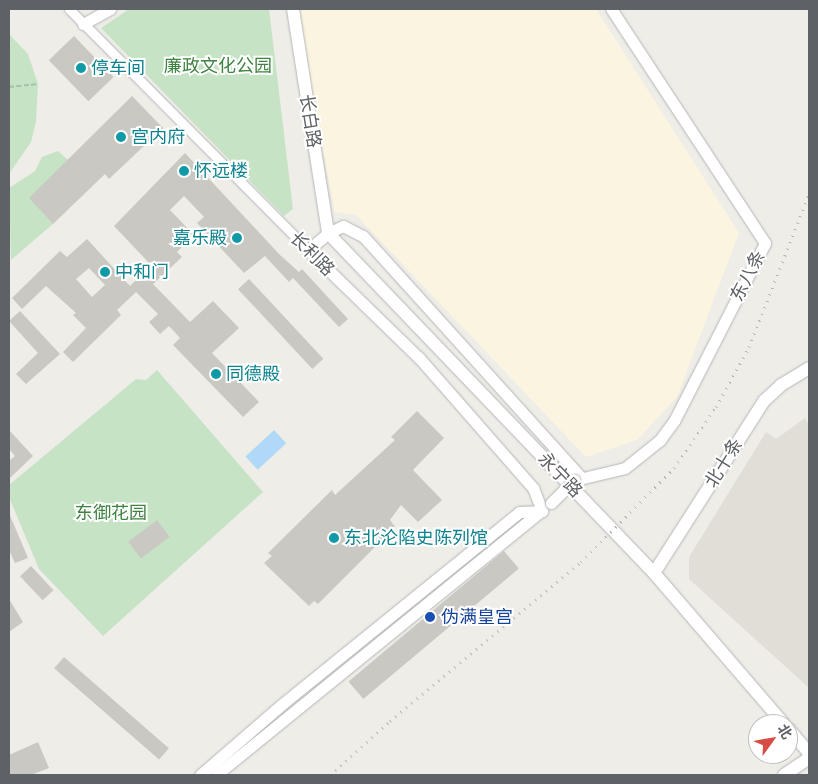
<!DOCTYPE html>
<meta charset="utf-8">
<style>
body{margin:0}
#map{position:relative;width:818px;height:784px;overflow:hidden;background:#efede7;font-family:Jost,"Noto Sans SC",sans-serif}
div>[style]{position:absolute}
.commercial>*{inset:0;background:#fbf4e0}
.education>*{inset:0;background:#e1ded8}
.green>*{inset:0;background:#c7e3c6}
.water>*{inset:0;background:#afd9f6;transform-origin:0 0}
.building>*{inset:0;background:#cac8c3;transform-origin:0 0}
.path>*{height:2px;margin-top:-1px;transform-origin:0;background:repeating-linear-gradient(90deg,#9fc4a9 0 5px,transparent 0 7.5px)}
.roads{filter:drop-shadow(0 0 1px #b4b6ba) drop-shadow(0 0 1px #b4b6ba)}
.minor>*{height:9px;margin:-4.5px;padding:0 4.5px;transform-origin:4.5px;border-radius:4.5px;background:#fff}
.tertiary>*{height:11px;margin:-5.5px;padding:0 5.5px;transform-origin:5.5px;border-radius:5.5px;background:#fff}
.secondary>*{height:12px;margin:-6px;padding:0 6px;transform-origin:6px;border-radius:6px;background:#fff}
.rail>*{height:3px;margin-top:-1.5px;transform-origin:0;background:repeating-linear-gradient(90deg,#b4b5b5 0 1px,transparent 0 7px)}
.bridges{filter:drop-shadow(0 0 1px #b4b6ba) drop-shadow(0 0 1px #b4b6ba)}
.tertiary-bridge>*{height:11px;margin:-5.5px;padding:0 5.5px;transform-origin:5.5px;border-radius:5.5px;background:#fff}
.dots>*{width:14px;height:14px;translate:-50% -50%;box-sizing:border-box;border:2px solid #fff;border-radius:50%}
span{translate:-50% -50%;white-space:nowrap;text-align:center;line-height:1.15;-webkit-text-stroke:4px #fff;paint-order:stroke}
.park-label{font-size:18px;color:#3f8341}
.culture-label{font-size:18px;color:#0d838f}
.left{translate:0 -50%;text-align:left}
.right{translate:-100% -50%;text-align:right}
.street-label{font-size:18px;color:#5e6165}
.transit-label{font-size:18px;color:#164399}
.frame{position:absolute;inset:0;border:10px solid #5e6165;pointer-events:none}
.north{position:absolute;left:748px;top:714px;width:50px;height:50px;box-sizing:border-box;background:#fff;border:1px solid #bfc0c1;border-radius:50%;rotate:58deg;font-size:14px;font-weight:700;line-height:20px;text-align:center;color:#5e6165}
.north::after{content:'';display:block;margin:auto;width:18px;height:22px;background:#d74c44;clip-path:polygon(50% 0,100% 100%,50% 72%,0 100%)}
</style>
<div id="map">
<div class="commercial">
<div style="clip-path:polygon(295px 9px,596px 9px,739px 233px,677px 397px,637px 440px,586px 457px,356px 215px,335px 212px)"></div>
</div>
<div class="education">
<div style="clip-path:polygon(805px 418px,809px 425px,809px 688px,689px 579px,689px 557px,766px 432px,776px 439px)"></div>
</div>
<div class="green">
<div style="clip-path:polygon(129px 9px,269px 9px,293px 209px,284px 216px,101px 28px)"></div>
<div style="clip-path:polygon(9px 34px,28px 54px,38px 84px,36px 122px,31px 142px,9px 174px)"></div>
<div style="clip-path:polygon(58px 151px,68px 160px,53px 224px,11px 260px,9px 188px,35px 171px,42px 157px)"></div>
<div style="clip-path:polygon(157px 370px,263px 492px,103px 636px,39px 569px,9px 497px,9px 485px,136px 379px,146px 380px)"></div>
</div>
<div class="water">
<div style="left:274px;top:430px;width:18px;height:39px;rotate:47deg"></div>
</div>
<div class="building">
<div style="left:74px;top:36px;width:57px;height:35px;rotate:46deg"></div>
<div style="clip-path:polygon(132px 96px,163px 128px,109px 179px,105px 174px,53px 224px,29px 198px)"></div>
<div style="clip-path:polygon(evenodd,185px 153px,280px 255px,299px 272px,302px 269px,348px 319px,339px 327px,293px 278px,289px 282px,265px 256px,244px 273px,197px 223px,204px 217px,184px 196px,170px 210px,194px 235px,177px 252px,182px 257px,153px 284px,190px 322px,213px 301px,239px 328px,212px 353px,259px 402px,243px 417px,173px 345px,180px 338px,169px 326px,160px 334px,149px 322px,158px 314px,136px 292px,117px 310px,121px 315px,73px 362px,63px 352px,86px 328px,73px 315px,76px 313px,46px 286px,22px 309px,12px 298px,60px 251px,67px 257px,87px 239px,130px 286px,151px 265px,114px 226px,185px 153px,89px 268px,105px 285px,92px 297px,76px 279px,89px 268px)"></div>
<div style="left:249px;top:279px;width:109px;height:15px;rotate:47deg"></div>
<div style="clip-path:polygon(20px 311px,60px 354px,26px 384px,16px 374px,38px 353px,9px 321px)"></div>
<div style="clip-path:polygon(417px 411px,444px 438px,413px 470px,442px 500px,418px 522px,401px 505px,390px 520px,395px 527px,318px 604px,314px 601px,309px 606px,264px 563px,272px 556px,268px 553px,332px 490px,335px 495px,395px 440px,391px 437px)"></div>
<div style="clip-path:polygon(9px 430px,33px 456px,9px 479px,9px 461px,15px 456px,9px 449px)"></div>
<div style="clip-path:polygon(9px 513px,28px 558px,15px 563px,9px 550px)"></div>
<div style="left:157px;top:520px;width:21px;height:36px;rotate:53deg"></div>
<div style="left:504px;top:551px;width:23px;height:203px;rotate:50deg"></div>
<div style="left:31px;top:566px;width:33px;height:15px;rotate:47deg"></div>
<div style="clip-path:polygon(9px 599px,23px 622px,9px 632px)"></div>
<div style="left:64px;top:657px;width:139px;height:15px;rotate:41deg"></div>
<div style="clip-path:polygon(38px 742px,49px 768px,31px 775px,9px 775px,9px 755px)"></div>
</div>
<div class="path">
<div style="left:9px;top:87px;width:29px;rotate:-6deg"></div>
</div>
<div class="roads">
<div class="minor">
<div style="left:69px;top:9px;width:339px;rotate:45.2deg"></div>
</div>
<div class="tertiary">
<div style="left:83px;top:24px;width:31px;rotate:-29deg"></div>
<div style="left:575px;top:480px;width:51px;rotate:-13.5deg"></div>
<div style="left:625px;top:468px;width:45px;rotate:-38.7deg"></div>
<div style="left:660px;top:440px;width:24px;rotate:-54deg"></div>
<div style="left:674px;top:421px;width:200px;rotate:-62.9deg"></div>
<div style="left:765px;top:243px;width:280px;rotate:-123.3deg"></div>
<div style="left:542px;top:511px;width:25px;rotate:-111deg"></div>
<div style="left:533px;top:488px;width:173px;rotate:-131.2deg"></div>
<div style="left:419px;top:358px;width:155px;rotate:-135.8deg"></div>
<div style="left:308px;top:250px;width:26px;rotate:-40deg"></div>
<div style="left:328px;top:233px;width:17px;rotate:-25deg"></div>
<div style="left:343px;top:226px;width:22px;rotate:27deg"></div>
<div style="left:363px;top:236px;width:325px;rotate:47.9deg"></div>
<div style="left:200px;top:775px;width:107px;rotate:-40.8deg"></div>
<div style="left:281px;top:705px;width:306px;rotate:-39deg"></div>
<div style="left:519px;top:512px;width:23px;rotate:-2deg"></div>
<div style="left:216px;top:775px;width:420px;rotate:-39.1deg"></div>
</div>
<div class="secondary">
<div style="left:293px;top:9px;width:227px;rotate:81.1deg"></div>
<div style="left:328px;top:233px;width:471px;rotate:46.2deg"></div>
<div style="left:654px;top:573px;width:199px;rotate:49.3deg"></div>
<div style="left:654px;top:573px;width:204px;rotate:-57.4deg"></div>
<div style="left:764px;top:401px;width:23px;rotate:-43deg"></div>
<div style="left:781px;top:385px;width:33px;rotate:-31deg"></div>
<div style="left:788px;top:728px;width:33px;rotate:50deg"></div>
<div style="left:784px;top:775px;width:30px;rotate:-34deg"></div>
</div>
</div>
<div class="rail">
<div style="left:330px;top:775px;width:81px;rotate:-42deg"></div>
<div style="left:390px;top:721px;width:249px;rotate:-39.8deg"></div>
<div style="left:581px;top:562px;width:132px;rotate:-45.3deg"></div>
<div style="left:674px;top:468px;width:74px;rotate:-55.5deg"></div>
<div style="left:716px;top:407px;width:68px;rotate:-61.2deg"></div>
<div style="left:749px;top:347px;width:164px;rotate:-68.6deg"></div>
</div>
<div class="bridges">
<div class="tertiary-bridge">
<div style="left:551px;top:503px;width:33px;rotate:-45deg"></div>
</div>
</div>
<div class="dots">
<div style="left:81px;top:68px;background:#0f9aa8"></div>
<div style="left:121px;top:137px;background:#0f9aa8"></div>
<div style="left:184px;top:171px;background:#0f9aa8"></div>
<div style="left:237px;top:238px;background:#0f9aa8"></div>
<div style="left:105px;top:272px;background:#0f9aa8"></div>
<div style="left:216px;top:374px;background:#0f9aa8"></div>
<div style="left:334px;top:538px;background:#0f9aa8"></div>
<div style="left:430px;top:617px;background:#1a4fb4"></div>
</div>
<div class="park-label">
<span style="left:218px;top:66px">廉政文化公园</span>
<span style="left:111px;top:513px">东御花园</span>
</div>
<div class="culture-label">
<span class="left" style="left:91px;top:68px">停车间</span>
<span class="left" style="left:131px;top:137px">宫内府</span>
<span class="left" style="left:194px;top:171px">怀远楼</span>
<span class="right" style="left:227px;top:238px">嘉乐殿</span>
<span class="left" style="left:115px;top:272px">中和门</span>
<span class="left" style="left:226px;top:374px">同德殿</span>
<span class="left" style="left:344px;top:538px">东北沦陷史陈列馆</span>
</div>
<div class="street-label">
<span style="left:310px;top:121px;rotate:81deg">长白路</span>
<span style="left:312px;top:254px;rotate:45deg">长利路</span>
<span style="left:748px;top:276px;rotate:-63deg">东八条</span>
<span style="left:724px;top:463px;rotate:-58deg">北十条</span>
<span style="left:560px;top:475px;rotate:46deg">永宁路</span>
</div>
<div class="transit-label">
<span class="left" style="left:441px;top:617px">伪满皇宫</span>
</div>
<div class="frame"></div>
<div class="north">北</div>
</div>
